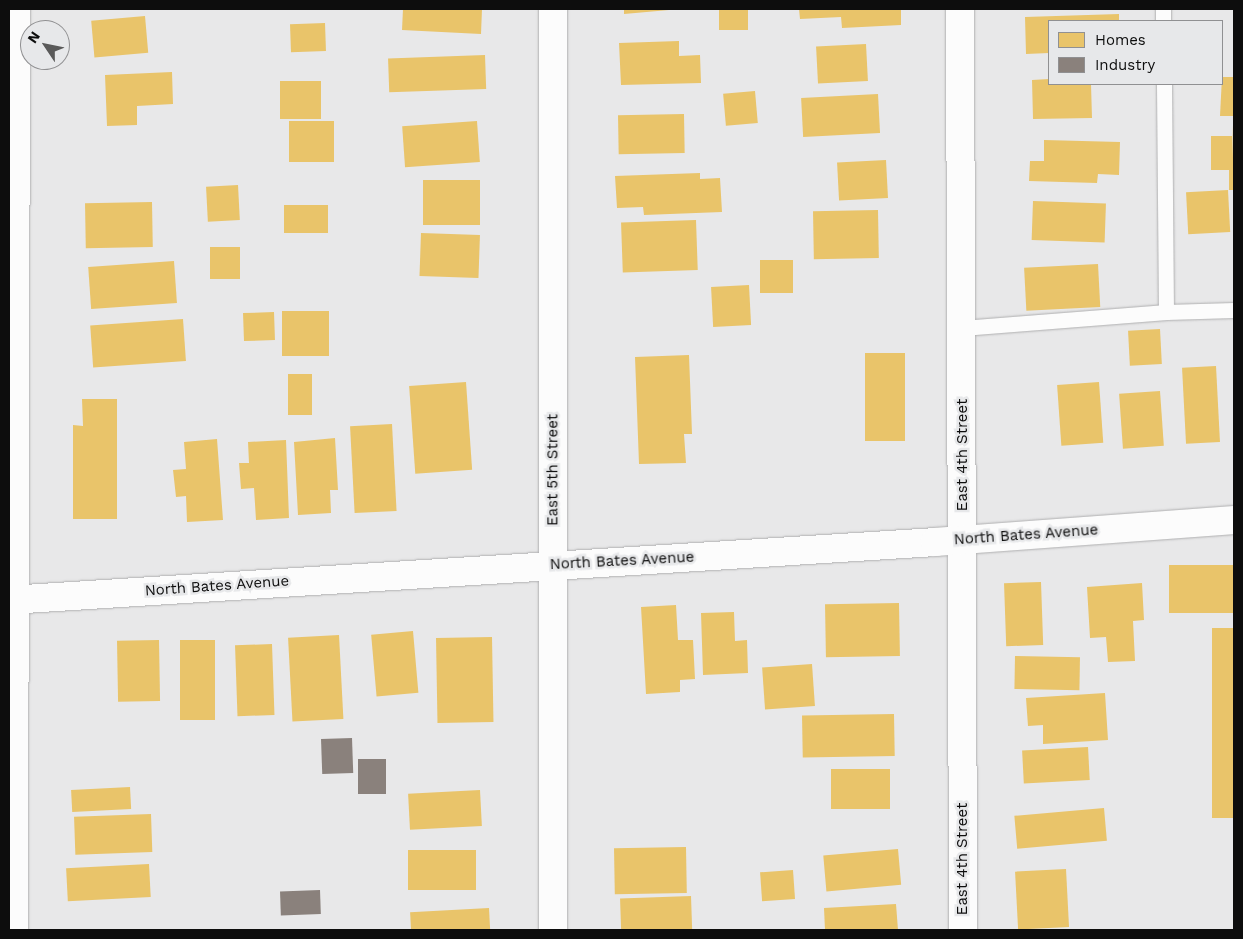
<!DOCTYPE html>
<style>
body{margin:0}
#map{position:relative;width:1243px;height:939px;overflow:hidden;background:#e8e8e9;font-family:"Work Sans",sans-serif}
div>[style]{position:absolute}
.homes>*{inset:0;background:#e9c46a;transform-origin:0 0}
.industry>*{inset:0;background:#8a817c;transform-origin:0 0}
.roads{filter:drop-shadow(0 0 1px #afafb0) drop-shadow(0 0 1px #afafb0)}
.service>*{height:15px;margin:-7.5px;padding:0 7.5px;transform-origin:7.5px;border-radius:7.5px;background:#fcfcfc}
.minor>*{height:28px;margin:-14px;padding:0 14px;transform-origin:14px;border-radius:14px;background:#fcfcfc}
.tertiary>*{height:28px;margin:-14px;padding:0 14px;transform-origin:14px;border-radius:14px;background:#fcfcfc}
span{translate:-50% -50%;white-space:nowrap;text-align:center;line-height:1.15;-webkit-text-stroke:5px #e7e8ea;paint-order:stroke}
.street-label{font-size:15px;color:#0d0d0d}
.frame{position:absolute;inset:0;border:10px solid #0d0d0d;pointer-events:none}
.legend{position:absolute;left:1048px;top:20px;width:175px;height:65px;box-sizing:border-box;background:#e7e8ea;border:1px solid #909092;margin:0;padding:6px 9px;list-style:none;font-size:15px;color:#0d0d0d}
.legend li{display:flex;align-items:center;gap:10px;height:25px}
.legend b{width:25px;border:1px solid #909092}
.north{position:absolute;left:20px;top:20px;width:50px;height:50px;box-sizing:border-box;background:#e7e8ea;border:1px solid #909092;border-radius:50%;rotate:304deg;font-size:14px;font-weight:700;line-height:20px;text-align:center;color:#0d0d0d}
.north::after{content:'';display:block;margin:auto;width:18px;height:22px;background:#5a5a5a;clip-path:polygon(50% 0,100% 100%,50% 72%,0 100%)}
</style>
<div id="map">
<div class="homes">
<div style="clip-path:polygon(403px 9px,482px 9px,481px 34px,402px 30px)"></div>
<div style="clip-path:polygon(624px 9px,669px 9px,669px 10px,624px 14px)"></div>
<div style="left:719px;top:9px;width:29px;height:21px"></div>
<div style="clip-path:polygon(799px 9px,901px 9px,901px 25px,842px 28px,841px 17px,800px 19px)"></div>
<div style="clip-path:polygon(1119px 14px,1119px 21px,1049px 21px,1049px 53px,1026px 54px,1025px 17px)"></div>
<div style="left:145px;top:16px;width:37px;height:54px;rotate:85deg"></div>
<div style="left:325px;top:23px;width:28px;height:35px;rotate:88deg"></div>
<div style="clip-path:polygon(679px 41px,679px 56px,700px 55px,701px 83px,621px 85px,619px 43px)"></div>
<div style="left:866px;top:44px;width:37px;height:50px;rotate:87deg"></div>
<div style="left:485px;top:55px;width:34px;height:97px;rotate:88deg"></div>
<div style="clip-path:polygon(172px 72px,173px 104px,137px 106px,137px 125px,107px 126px,105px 75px)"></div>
<div style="clip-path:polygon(1222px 77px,1234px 77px,1234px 116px,1220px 116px)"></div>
<div style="clip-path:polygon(1049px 79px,1049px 84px,1091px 84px,1092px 118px,1033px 119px,1032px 80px)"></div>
<div style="left:280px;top:81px;width:41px;height:38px"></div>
<div style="left:755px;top:91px;width:32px;height:32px;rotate:85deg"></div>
<div style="left:878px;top:94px;width:39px;height:77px;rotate:87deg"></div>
<div style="left:684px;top:114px;width:39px;height:66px;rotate:89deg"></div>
<div style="left:334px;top:121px;width:41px;height:45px;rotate:90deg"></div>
<div style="left:477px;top:121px;width:41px;height:75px;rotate:86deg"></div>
<div style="clip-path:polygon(1232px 125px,1234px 190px,1229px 190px,1229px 170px,1211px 170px,1211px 136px,1232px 136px)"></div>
<div style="clip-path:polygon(1044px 140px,1120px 142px,1119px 175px,1098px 174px,1097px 183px,1029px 181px,1030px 161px,1044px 161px)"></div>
<div style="left:886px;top:160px;width:38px;height:49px;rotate:87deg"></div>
<div style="clip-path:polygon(700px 173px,700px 179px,720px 178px,722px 212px,644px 215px,643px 207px,617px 208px,615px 176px)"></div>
<div style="left:423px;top:180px;width:57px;height:45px"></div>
<div style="left:238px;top:185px;width:35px;height:32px;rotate:87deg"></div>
<div style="left:1228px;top:190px;width:42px;height:42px;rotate:87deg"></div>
<div style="left:1033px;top:201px;width:73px;height:39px;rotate:2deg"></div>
<div style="left:152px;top:202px;width:45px;height:67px;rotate:89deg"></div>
<div style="left:328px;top:205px;width:28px;height:44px;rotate:90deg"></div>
<div style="left:878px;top:210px;width:48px;height:65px;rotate:89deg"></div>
<div style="left:696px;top:220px;width:50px;height:75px;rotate:88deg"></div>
<div style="left:421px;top:233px;width:59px;height:43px;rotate:2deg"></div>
<div style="left:210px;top:247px;width:30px;height:32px"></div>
<div style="left:793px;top:260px;width:33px;height:33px;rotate:90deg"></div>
<div style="left:174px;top:261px;width:42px;height:86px;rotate:86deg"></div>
<div style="left:1098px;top:264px;width:43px;height:74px;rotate:87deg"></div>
<div style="left:749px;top:285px;width:40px;height:38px;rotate:87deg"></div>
<div style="left:282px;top:311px;width:47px;height:45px"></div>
<div style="left:274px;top:312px;width:28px;height:31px;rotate:88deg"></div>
<div style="left:183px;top:319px;width:42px;height:93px;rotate:86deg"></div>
<div style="left:1160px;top:329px;width:35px;height:32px;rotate:87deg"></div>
<div style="left:905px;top:353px;width:88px;height:40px;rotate:90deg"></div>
<div style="clip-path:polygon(689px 355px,692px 434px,684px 434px,686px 463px,639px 464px,635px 357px)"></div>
<div style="left:1216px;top:366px;width:76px;height:34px;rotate:87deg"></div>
<div style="left:312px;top:374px;width:41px;height:24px;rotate:90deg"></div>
<div style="left:466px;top:382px;width:88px;height:57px;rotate:86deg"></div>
<div style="left:1099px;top:382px;width:61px;height:42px;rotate:86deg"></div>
<div style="left:1160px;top:391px;width:55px;height:41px;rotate:86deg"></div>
<div style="clip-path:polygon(82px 399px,117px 399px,117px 519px,73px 519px,73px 425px,83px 426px)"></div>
<div style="left:392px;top:424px;width:87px;height:42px;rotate:87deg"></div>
<div style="clip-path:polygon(335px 438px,338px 490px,330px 490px,331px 513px,298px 515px,294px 442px)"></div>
<div style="clip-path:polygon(217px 439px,223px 520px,187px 522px,186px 496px,176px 497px,173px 470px,186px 469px,184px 442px)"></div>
<div style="clip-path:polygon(286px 440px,289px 518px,256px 520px,254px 488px,241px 489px,239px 463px,249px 463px,248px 442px)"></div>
<div style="left:1234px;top:565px;width:48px;height:65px;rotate:90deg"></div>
<div style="left:1041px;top:582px;width:63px;height:37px;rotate:88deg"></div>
<div style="clip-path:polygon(1142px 583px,1144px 620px,1133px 621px,1135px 661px,1108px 662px,1106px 637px,1090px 638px,1087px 587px)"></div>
<div style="left:899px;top:603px;width:53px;height:74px;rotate:89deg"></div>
<div style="clip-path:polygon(676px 605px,678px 640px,693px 640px,695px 679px,680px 680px,680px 692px,646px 694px,641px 607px)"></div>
<div style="clip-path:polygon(734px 612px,735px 641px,747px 640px,748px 673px,703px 675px,701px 613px)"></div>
<div style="left:1212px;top:628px;width:22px;height:190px"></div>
<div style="left:413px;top:631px;width:62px;height:42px;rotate:85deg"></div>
<div style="left:339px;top:635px;width:84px;height:51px;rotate:87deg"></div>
<div style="left:492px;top:637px;width:85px;height:56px;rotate:89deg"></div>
<div style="left:159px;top:640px;width:61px;height:42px;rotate:89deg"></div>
<div style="left:215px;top:640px;width:80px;height:35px;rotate:90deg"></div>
<div style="left:272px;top:644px;width:71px;height:37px;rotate:88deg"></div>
<div style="left:1015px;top:656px;width:65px;height:33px;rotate:1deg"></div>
<div style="left:812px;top:664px;width:42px;height:50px;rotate:86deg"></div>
<div style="clip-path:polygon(1105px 693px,1108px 740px,1043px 744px,1043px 725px,1028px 726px,1026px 698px)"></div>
<div style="left:894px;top:714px;width:42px;height:92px;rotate:89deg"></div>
<div style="left:1088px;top:747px;width:33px;height:66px;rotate:87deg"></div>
<div style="left:890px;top:769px;width:40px;height:59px;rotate:90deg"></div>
<div style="left:130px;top:787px;width:22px;height:59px;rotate:87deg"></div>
<div style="left:480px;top:790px;width:36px;height:72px;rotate:87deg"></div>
<div style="left:1104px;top:808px;width:33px;height:90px;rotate:85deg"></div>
<div style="left:151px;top:814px;width:38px;height:77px;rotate:88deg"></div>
<div style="left:686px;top:847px;width:46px;height:72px;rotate:89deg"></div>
<div style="left:898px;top:849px;width:36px;height:75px;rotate:85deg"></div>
<div style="left:408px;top:850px;width:68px;height:40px"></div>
<div style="left:149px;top:864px;width:33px;height:83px;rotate:87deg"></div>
<div style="left:1066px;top:869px;width:58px;height:51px;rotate:87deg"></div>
<div style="left:793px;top:870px;width:29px;height:33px;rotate:86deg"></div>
<div style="left:691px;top:896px;width:34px;height:71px;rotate:88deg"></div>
<div style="clip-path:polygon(896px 904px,898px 930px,825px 930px,824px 908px)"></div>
<div style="left:489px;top:908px;width:22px;height:79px;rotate:87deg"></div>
</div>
<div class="industry">
<div style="left:352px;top:738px;width:35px;height:31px;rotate:88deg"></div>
<div style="left:358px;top:759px;width:28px;height:35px"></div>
<div style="left:320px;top:890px;width:24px;height:40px;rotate:88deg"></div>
</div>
<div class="roads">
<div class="service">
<div style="left:1163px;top:9px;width:12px;rotate:90deg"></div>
<div style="left:1164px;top:84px;width:228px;rotate:89.5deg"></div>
<div style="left:962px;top:328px;width:205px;rotate:-4.5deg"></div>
<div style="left:1166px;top:312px;width:68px;rotate:-1.7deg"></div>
</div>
<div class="minor">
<div style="left:553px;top:9px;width:921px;rotate:90deg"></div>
<div style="left:960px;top:9px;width:921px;rotate:89.81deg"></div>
<div style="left:9px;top:600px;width:928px;rotate:-3.58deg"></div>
<div style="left:935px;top:542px;width:300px;rotate:-4.2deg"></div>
</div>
<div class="tertiary">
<div style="left:14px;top:930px;width:921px;rotate:-89.88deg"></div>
</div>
</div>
<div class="street-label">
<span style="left:963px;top:455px;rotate:-90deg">East 4th Street</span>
<span style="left:553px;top:470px;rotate:-90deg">East 5th Street</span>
<span style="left:1026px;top:535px;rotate:-4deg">North Bates Avenue</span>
<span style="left:622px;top:561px;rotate:-3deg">North Bates Avenue</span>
<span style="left:217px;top:586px;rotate:-4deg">North Bates Avenue</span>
<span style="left:963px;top:859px;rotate:-90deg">East 4th Street</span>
</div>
<div class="frame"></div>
<ul class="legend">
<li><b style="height:14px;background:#e9c46a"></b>Homes</li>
<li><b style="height:14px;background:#8a817c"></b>Industry</li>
</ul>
<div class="north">N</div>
</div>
